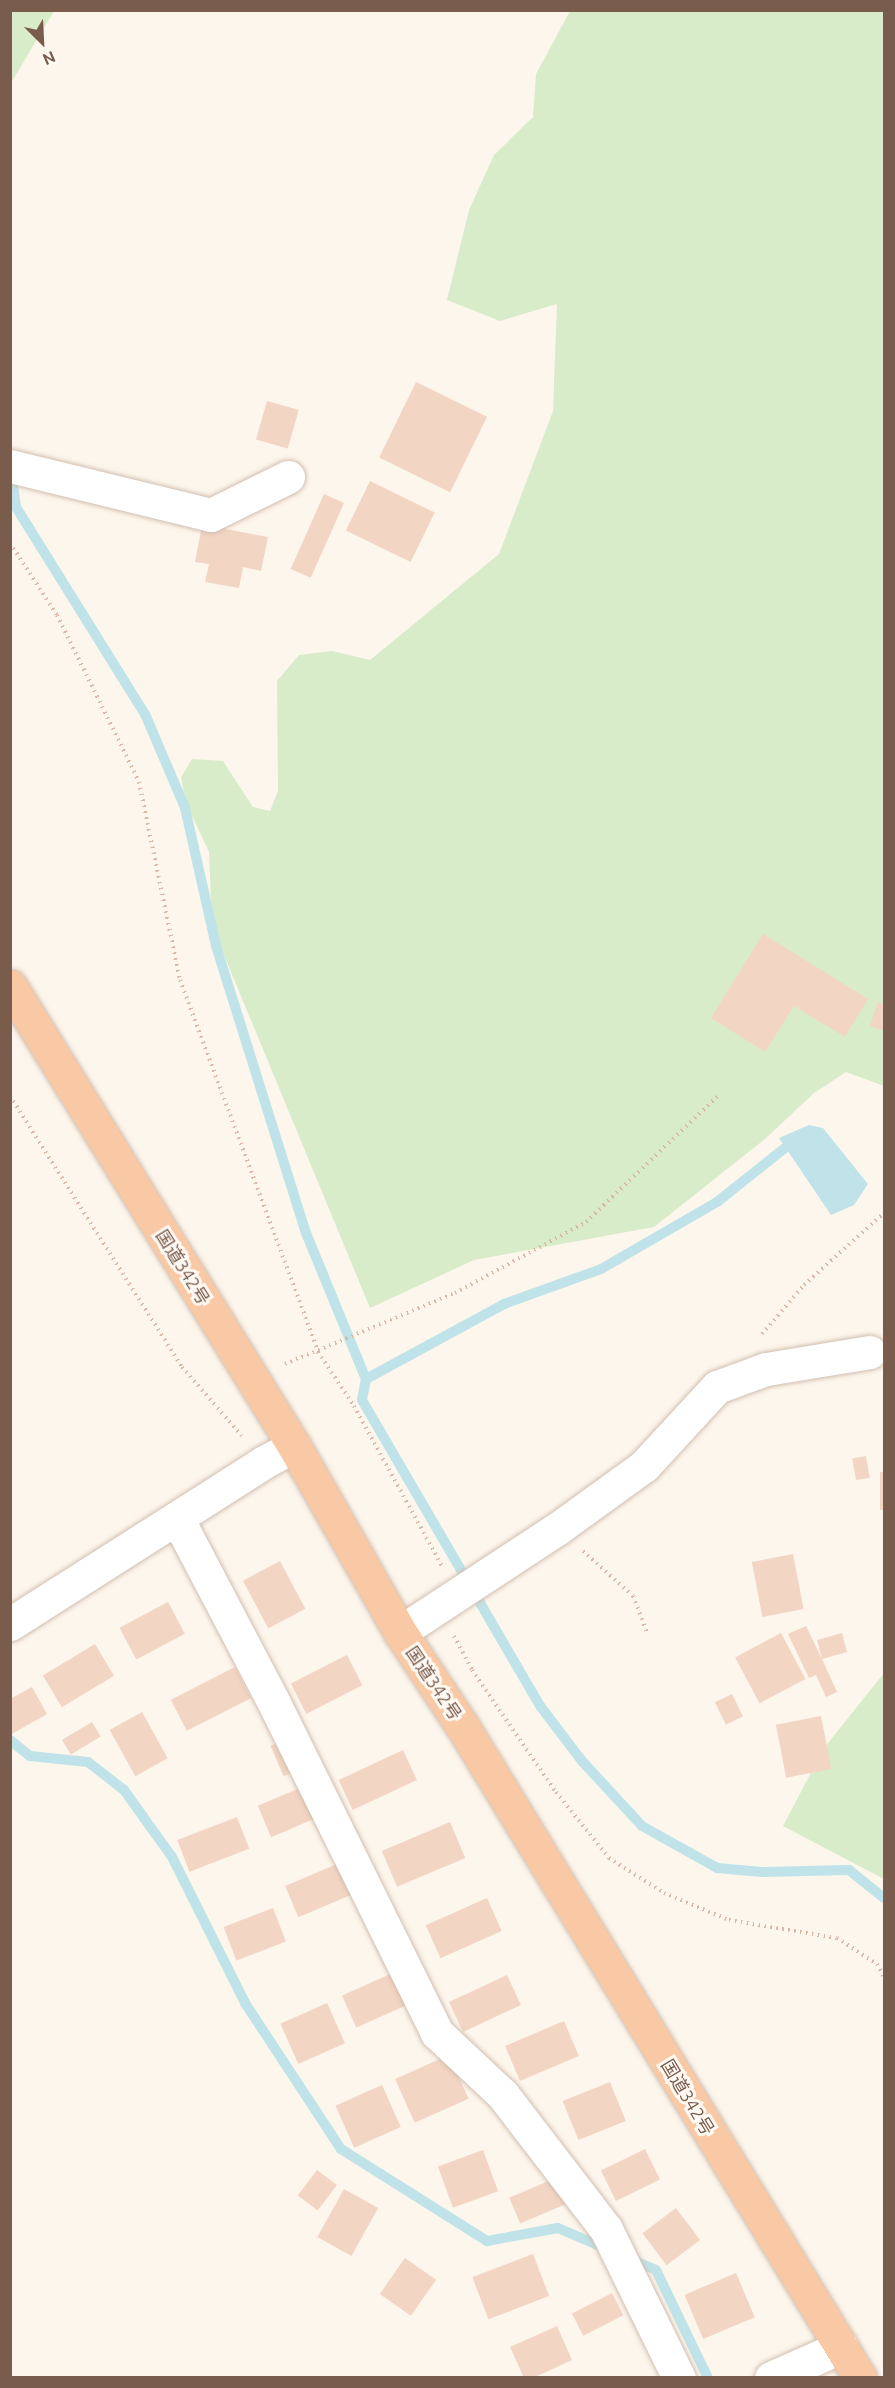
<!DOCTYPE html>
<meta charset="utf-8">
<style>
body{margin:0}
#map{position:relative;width:895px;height:2388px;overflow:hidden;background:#fdf6ec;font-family:Ubuntu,"Noto Sans JP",sans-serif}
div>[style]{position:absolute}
.green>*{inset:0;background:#d8ecc9}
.water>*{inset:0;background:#bfe3e8}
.stream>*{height:10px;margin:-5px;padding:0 5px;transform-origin:5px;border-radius:5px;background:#bfe3e8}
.building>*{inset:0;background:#f3d5c3;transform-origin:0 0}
.path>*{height:4px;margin-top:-2px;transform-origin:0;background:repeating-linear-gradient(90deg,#d9b8a5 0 1.5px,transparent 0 6px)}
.roads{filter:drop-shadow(0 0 2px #d1beb0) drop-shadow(0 0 2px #d1beb0)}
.minor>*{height:33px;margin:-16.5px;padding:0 16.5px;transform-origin:16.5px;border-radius:16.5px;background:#fff}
.trunk>*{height:33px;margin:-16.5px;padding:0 16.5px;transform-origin:16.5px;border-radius:16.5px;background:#f9c8a4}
span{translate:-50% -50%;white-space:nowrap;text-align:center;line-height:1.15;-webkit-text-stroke:6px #fffaf3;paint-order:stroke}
.street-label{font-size:18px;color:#7a5c4d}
.frame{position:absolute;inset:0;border:12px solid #7a5c4d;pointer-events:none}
.north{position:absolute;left:12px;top:12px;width:60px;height:60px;-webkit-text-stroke:4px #fffaf3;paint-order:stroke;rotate:156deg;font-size:16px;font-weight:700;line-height:24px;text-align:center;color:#7a5c4d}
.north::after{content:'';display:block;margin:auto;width:21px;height:27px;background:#7a5c4d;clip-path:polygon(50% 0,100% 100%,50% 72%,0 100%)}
</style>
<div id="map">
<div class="green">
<div style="clip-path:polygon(11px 10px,54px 11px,11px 83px,10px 11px)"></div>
<div style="clip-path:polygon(570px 11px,884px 11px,884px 1086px,846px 1072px,814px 1093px,765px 1139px,654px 1227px,474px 1260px,370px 1308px,212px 926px,209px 852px,186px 803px,181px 777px,192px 759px,223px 761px,253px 807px,270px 811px,278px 791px,277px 681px,299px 655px,332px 651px,370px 660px,499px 554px,553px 411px,557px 304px,500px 321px,447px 300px,469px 210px,494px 155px,533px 117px,536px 74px)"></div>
<div style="clip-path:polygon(884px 1673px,884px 1879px,783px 1826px,824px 1748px)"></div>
</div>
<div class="water">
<div style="clip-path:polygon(809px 1125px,823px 1128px,868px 1184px,854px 1205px,831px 1215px,779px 1138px)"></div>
</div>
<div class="stream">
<div style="left:11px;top:471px;width:36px;rotate:82deg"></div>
<div style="left:16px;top:507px;width:244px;rotate:58.1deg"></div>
<div style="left:145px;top:714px;width:102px;rotate:66.9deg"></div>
<div style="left:185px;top:808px;width:141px;rotate:77.3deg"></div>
<div style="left:216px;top:946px;width:301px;rotate:72.6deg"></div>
<div style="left:306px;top:1233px;width:158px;rotate:67.7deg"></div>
<div style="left:366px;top:1379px;width:21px;rotate:101deg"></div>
<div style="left:362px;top:1400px;width:355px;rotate:59.8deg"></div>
<div style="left:541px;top:1707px;width:68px;rotate:52.8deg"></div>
<div style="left:582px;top:1761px;width:88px;rotate:47.3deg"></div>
<div style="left:642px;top:1826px;width:86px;rotate:29.2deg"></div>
<div style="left:717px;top:1868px;width:45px;rotate:5.1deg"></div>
<div style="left:762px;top:1872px;width:87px;rotate:-1.3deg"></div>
<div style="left:849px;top:1870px;width:45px;rotate:38.7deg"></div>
<div style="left:366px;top:1379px;width:157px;rotate:-28.5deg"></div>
<div style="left:504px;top:1304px;width:103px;rotate:-19.8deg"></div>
<div style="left:601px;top:1269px;width:134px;rotate:-30deg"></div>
<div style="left:717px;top:1202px;width:87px;rotate:-38.5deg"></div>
<div style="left:10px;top:1740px;width:26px;rotate:39deg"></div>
<div style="left:30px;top:1756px;width:58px;rotate:5.9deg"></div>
<div style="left:88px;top:1762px;width:46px;rotate:37.9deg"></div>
<div style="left:124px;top:1790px;width:82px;rotate:54.4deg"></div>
<div style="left:172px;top:1857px;width:163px;rotate:63.4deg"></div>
<div style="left:245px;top:2003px;width:175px;rotate:56.7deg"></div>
<div style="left:341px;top:2149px;width:173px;rotate:32.2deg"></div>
<div style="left:487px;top:2241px;width:72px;rotate:-10.4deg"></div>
<div style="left:558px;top:2228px;width:53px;rotate:23.2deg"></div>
<div style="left:630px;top:2259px;width:28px;rotate:23deg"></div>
<div style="left:656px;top:2270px;width:120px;rotate:64.3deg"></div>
</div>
<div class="building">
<div style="left:416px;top:382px;width:79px;height:84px;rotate:26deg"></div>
<div style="left:267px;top:401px;width:33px;height:40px;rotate:16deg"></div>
<div style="left:370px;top:481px;width:72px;height:55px;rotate:26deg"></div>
<div style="left:324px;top:494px;width:22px;height:82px;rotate:24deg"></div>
<div style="clip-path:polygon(206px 505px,229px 510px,225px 529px,268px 537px,261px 571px,243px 567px,239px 588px,205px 582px,209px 564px,195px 562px)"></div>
<div style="clip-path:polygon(763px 934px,868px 999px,845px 1037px,794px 1006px,765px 1052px,711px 1018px)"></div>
<div style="clip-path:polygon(878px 1002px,884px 1005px,884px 1031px,870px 1026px)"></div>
<div style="left:866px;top:1456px;width:22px;height:14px;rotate:80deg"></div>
<div style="left:880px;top:1472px;width:4px;height:38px"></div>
<div style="left:793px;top:1554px;width:56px;height:42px;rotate:79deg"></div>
<div style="left:280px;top:1561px;width:54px;height:42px;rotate:62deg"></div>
<div style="left:168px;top:1602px;width:36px;height:55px;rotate:62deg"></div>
<div style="clip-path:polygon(806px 1626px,822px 1659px,817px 1640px,842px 1633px,847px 1652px,822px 1659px,837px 1692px,826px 1697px,816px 1675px,809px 1678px,788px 1634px)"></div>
<div style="left:781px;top:1633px;width:52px;height:52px;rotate:62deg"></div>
<div style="left:95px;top:1644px;width:37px;height:61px;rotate:59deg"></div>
<div style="left:347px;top:1655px;width:34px;height:63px;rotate:63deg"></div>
<div style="left:235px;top:1667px;width:35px;height:72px;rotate:63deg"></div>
<div style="clip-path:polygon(32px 1687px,47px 1714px,10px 1735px,10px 1699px)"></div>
<div style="left:732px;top:1694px;width:25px;height:19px;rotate:64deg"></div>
<div style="left:142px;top:1712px;width:53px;height:37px;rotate:61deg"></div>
<div style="left:821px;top:1716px;width:54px;height:46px;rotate:79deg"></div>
<div style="left:92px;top:1722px;width:17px;height:35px;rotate:59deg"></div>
<div style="left:289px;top:1738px;width:33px;height:20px;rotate:67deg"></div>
<div style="left:403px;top:1750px;width:33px;height:71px;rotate:65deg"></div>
<div style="left:314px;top:1782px;width:34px;height:61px;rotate:67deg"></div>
<div style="left:237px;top:1817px;width:34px;height:64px;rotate:69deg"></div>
<div style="left:450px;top:1822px;width:39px;height:74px;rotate:67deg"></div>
<div style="left:344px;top:1861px;width:34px;height:64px;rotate:67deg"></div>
<div style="left:487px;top:1898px;width:36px;height:67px;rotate:66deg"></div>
<div style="left:273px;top:1908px;width:36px;height:53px;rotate:69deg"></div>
<div style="left:395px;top:1972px;width:35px;height:58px;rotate:66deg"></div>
<div style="left:507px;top:1975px;width:33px;height:64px;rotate:65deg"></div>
<div style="left:327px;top:2003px;width:44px;height:51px;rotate:66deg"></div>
<div style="left:564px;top:2021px;width:38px;height:64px;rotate:67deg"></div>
<div style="left:449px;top:2055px;width:48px;height:59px;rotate:66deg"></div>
<div style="left:610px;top:2082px;width:42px;height:51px;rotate:68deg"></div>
<div style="left:382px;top:2085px;width:46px;height:51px;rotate:66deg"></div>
<div style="left:645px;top:2149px;width:34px;height:49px;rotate:64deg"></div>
<div style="left:483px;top:2150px;width:44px;height:48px;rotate:70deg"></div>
<div style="left:317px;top:2170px;width:25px;height:32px;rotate:37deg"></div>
<div style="left:558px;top:2177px;width:28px;height:53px;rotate:67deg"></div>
<div style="left:344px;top:2189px;width:39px;height:55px;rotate:29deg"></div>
<div style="left:676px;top:2208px;width:40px;height:42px;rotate:53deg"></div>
<div style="left:533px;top:2254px;width:45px;height:65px;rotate:69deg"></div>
<div style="left:405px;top:2258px;width:38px;height:44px;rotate:35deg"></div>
<div style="left:736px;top:2273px;width:48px;height:56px;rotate:67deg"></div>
<div style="left:612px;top:2293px;width:25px;height:45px;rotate:63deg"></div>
<div style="clip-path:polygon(557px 2326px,572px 2360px,533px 2378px,524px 2378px,510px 2347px)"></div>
</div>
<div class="path">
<div style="left:10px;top:543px;width:86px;rotate:56.9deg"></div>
<div style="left:57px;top:615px;width:186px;rotate:63.8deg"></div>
<div style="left:139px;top:782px;width:202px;rotate:78.3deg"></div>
<div style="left:180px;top:980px;width:397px;rotate:69.6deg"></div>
<div style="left:318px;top:1352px;width:65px;rotate:56.3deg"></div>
<div style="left:354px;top:1406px;width:183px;rotate:61.2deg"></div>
<div style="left:10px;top:1096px;width:321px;rotate:57.6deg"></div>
<div style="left:182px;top:1367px;width:91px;rotate:49deg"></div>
<div style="left:762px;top:1334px;width:65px;rotate:-49.4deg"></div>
<div style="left:804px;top:1285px;width:108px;rotate:-42deg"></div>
<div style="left:285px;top:1364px;width:184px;rotate:-22.7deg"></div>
<div style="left:455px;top:1293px;width:149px;rotate:-28.5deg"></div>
<div style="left:586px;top:1222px;width:182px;rotate:-43.7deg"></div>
<div style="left:583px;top:1551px;width:67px;rotate:42deg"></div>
<div style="left:633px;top:1596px;width:40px;rotate:69deg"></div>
<div style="left:454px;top:1636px;width:38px;rotate:62deg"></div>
<div style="left:472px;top:1670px;width:148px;rotate:55.5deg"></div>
<div style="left:556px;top:1792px;width:85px;rotate:51.2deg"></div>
<div style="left:609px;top:1858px;width:65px;rotate:32.5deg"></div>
<div style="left:664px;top:1893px;width:70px;rotate:22.6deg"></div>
<div style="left:729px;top:1920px;width:109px;rotate:9.5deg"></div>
<div style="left:837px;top:1938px;width:48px;rotate:33deg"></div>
<div style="left:877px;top:1964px;width:15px;rotate:62deg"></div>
</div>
<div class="roads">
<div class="minor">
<div style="left:10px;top:466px;width:207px;rotate:13.7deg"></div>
<div style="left:211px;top:515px;width:86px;rotate:-26.3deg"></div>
<div style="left:177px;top:1518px;width:209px;rotate:62.3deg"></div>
<div style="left:274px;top:1703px;width:368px;rotate:63.7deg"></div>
<div style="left:437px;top:2033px;width:91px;rotate:43.2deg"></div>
<div style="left:503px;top:2095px;width:169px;rotate:52.5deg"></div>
<div style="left:606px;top:2229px;width:166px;rotate:63.9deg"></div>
<div style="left:10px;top:1624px;width:301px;rotate:-32.5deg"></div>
<div style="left:264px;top:1462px;width:34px;rotate:-28deg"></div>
<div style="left:400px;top:1632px;width:188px;rotate:-33.3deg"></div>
<div style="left:557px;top:1529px;width:107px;rotate:-35.9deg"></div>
<div style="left:644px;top:1466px;width:108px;rotate:-47.3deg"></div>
<div style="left:717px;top:1387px;width:52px;rotate:-20.2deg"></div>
<div style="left:766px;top:1369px;width:105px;rotate:-9.3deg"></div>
<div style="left:771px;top:2378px;width:77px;rotate:-23.9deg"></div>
</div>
<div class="trunk">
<div style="left:10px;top:986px;width:541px;rotate:58.31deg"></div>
<div style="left:294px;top:1446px;width:214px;rotate:60.3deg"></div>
<div style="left:400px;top:1632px;width:110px;rotate:56.5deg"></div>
<div style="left:461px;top:1724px;width:766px;rotate:58.61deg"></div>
</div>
</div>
<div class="street-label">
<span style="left:183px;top:1267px;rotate:58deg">国道342号</span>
<span style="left:434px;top:1683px;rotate:56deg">国道342号</span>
<span style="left:688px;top:2097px;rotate:59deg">国道342号</span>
</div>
<div class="frame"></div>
<div class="north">N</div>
</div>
